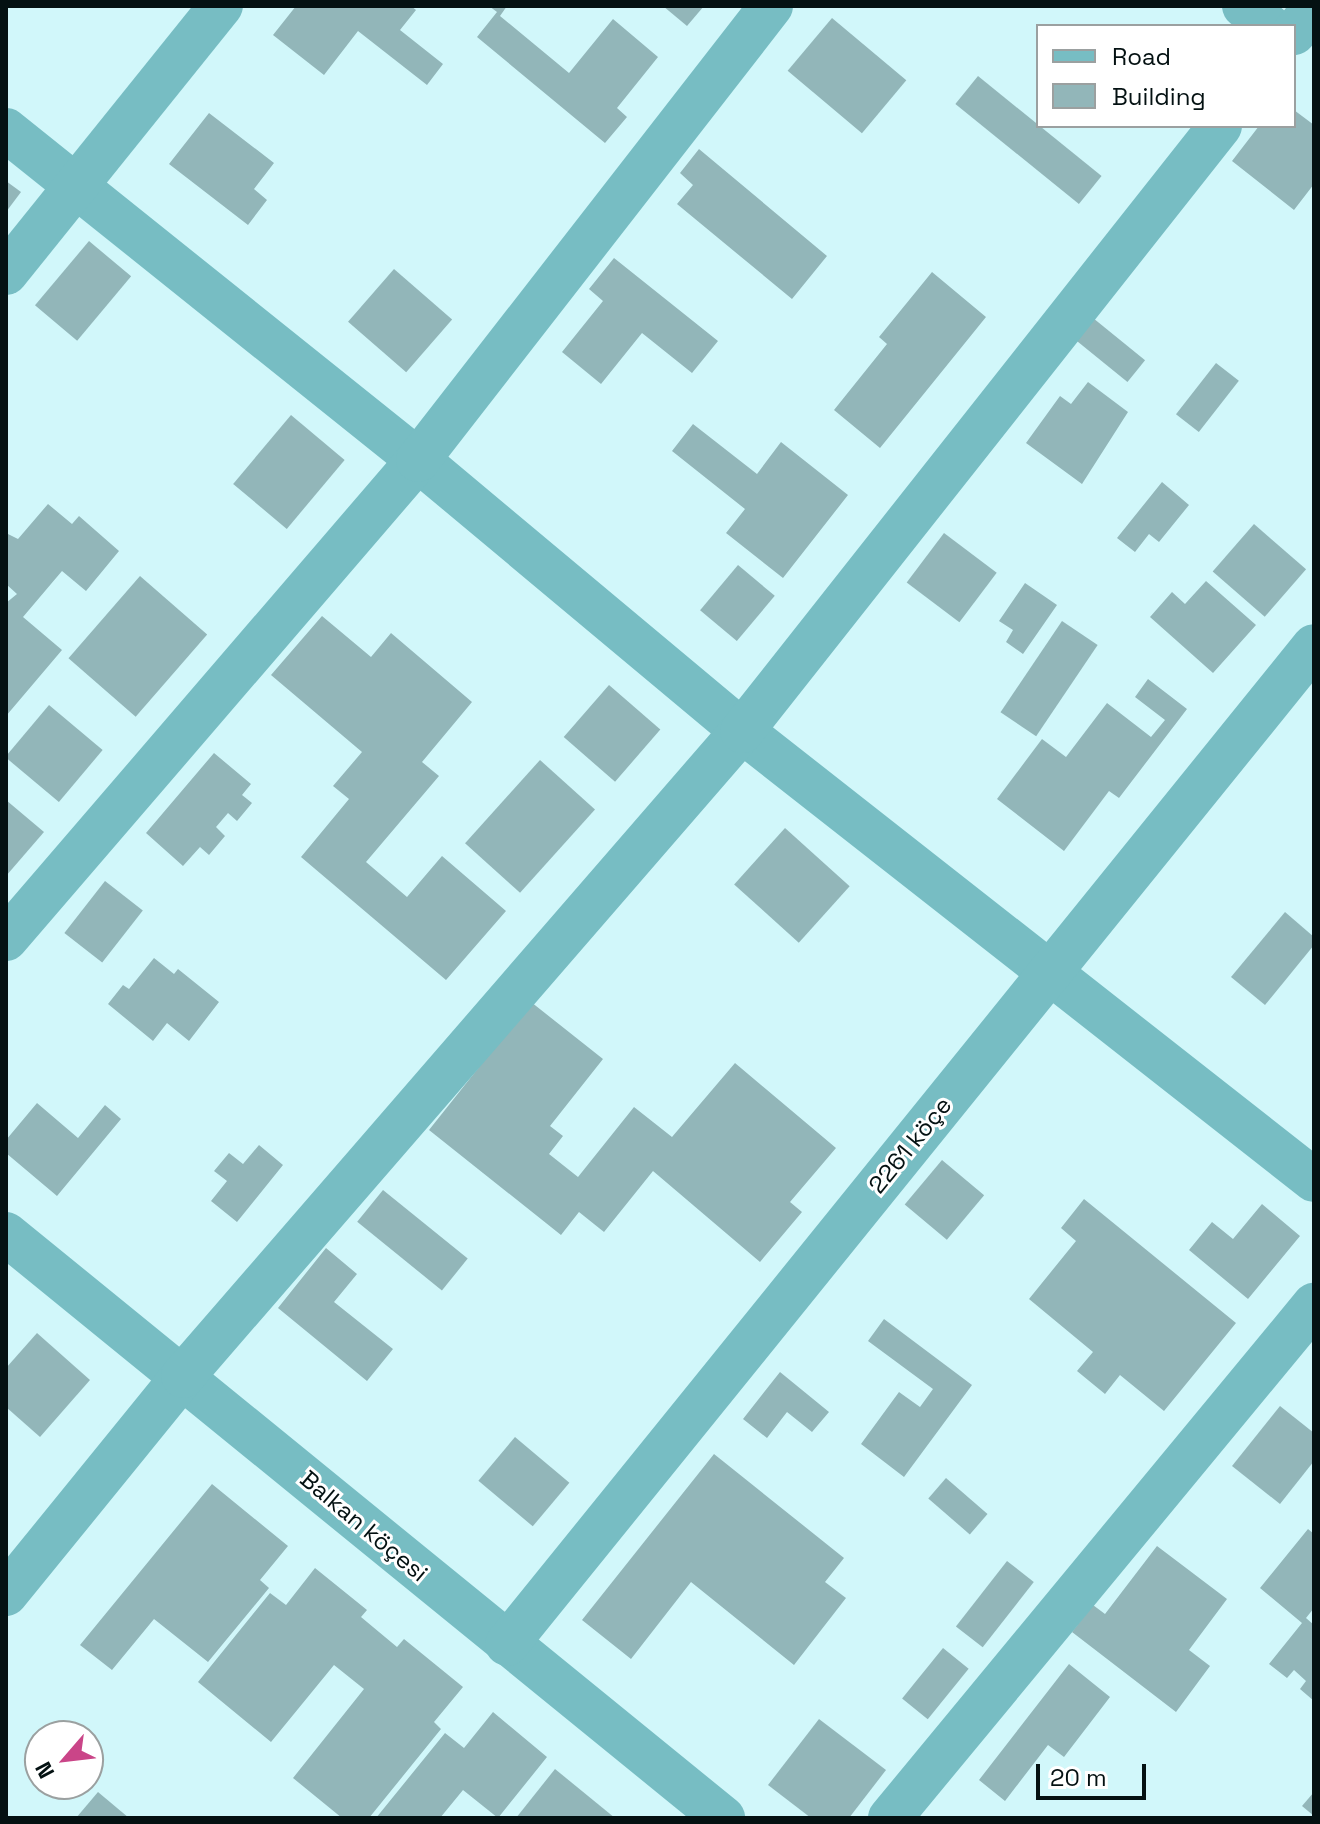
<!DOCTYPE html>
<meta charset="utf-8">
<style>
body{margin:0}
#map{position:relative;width:1320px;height:1824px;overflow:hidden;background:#d1f7fa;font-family:"Space Grotesk",sans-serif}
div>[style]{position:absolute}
.building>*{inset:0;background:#92b6b9;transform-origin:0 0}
.minor>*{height:44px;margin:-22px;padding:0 22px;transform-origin:22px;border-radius:22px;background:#77bdc3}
span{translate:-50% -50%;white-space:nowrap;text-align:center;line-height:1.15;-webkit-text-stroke:6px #fff;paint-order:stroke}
.street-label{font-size:24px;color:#041112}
.frame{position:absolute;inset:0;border:8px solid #041112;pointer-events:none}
.legend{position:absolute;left:1036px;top:24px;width:260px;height:104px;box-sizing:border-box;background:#fff;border:2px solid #9ba0a0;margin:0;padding:10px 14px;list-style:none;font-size:24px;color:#041112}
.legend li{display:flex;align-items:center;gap:16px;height:40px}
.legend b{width:40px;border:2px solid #9ba0a0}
.north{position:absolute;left:24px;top:1720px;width:80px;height:80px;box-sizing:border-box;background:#fff;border:2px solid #9ba0a0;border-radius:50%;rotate:242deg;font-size:22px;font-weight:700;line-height:32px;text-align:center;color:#041112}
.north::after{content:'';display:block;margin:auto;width:28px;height:36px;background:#ca4588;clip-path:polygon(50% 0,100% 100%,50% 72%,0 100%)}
.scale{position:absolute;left:1036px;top:1764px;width:110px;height:36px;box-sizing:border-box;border:4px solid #041112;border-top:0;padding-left:10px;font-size:24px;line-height:28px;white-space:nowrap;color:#041112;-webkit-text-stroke:6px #fff;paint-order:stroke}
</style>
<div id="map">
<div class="building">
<div style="clip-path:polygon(296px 6px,411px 6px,416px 10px,400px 30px,443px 64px,427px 85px,358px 31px,324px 75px,273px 35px)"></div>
<div style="clip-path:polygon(489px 6px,507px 6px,500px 16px,569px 73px,613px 19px,658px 57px,617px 108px,627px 117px,605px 143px,477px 37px,497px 12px)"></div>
<div style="clip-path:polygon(663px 6px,704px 6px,687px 26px)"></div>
<div style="left:832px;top:18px;width:97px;height:69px;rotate:40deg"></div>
<div style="left:978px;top:76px;width:159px;height:36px;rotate:39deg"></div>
<div style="clip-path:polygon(1294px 110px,1314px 125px,1314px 184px,1294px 210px,1232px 161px,1259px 126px,1294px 126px)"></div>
<div style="clip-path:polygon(209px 113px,274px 163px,254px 189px,267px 200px,248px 225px,169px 164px)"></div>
<div style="clip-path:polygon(699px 149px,827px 256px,792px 299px,677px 204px,693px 185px,680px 173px)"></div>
<div style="clip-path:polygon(6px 181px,21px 192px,6px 212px)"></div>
<div style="left:89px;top:241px;width:55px;height:84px;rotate:40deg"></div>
<div style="clip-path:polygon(614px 258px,718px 341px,692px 373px,642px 333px,601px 384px,562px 352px,603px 301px,589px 289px)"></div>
<div style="left:394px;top:269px;width:77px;height:70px;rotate:41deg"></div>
<div style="clip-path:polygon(932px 272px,986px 317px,880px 448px,834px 410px,887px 344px,879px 337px)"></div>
<div style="left:1093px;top:318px;width:67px;height:28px;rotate:39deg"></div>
<div style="left:1216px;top:363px;width:29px;height:65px;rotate:38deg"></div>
<div style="clip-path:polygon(1088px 382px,1128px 412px,1082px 484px,1026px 443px,1060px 396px,1071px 404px)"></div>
<div style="left:291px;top:415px;width:70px;height:90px;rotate:40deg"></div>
<div style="clip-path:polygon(693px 424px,757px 474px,781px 442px,848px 495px,783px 578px,726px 533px,745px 509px,672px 451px)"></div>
<div style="clip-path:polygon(1162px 482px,1189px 505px,1159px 542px,1149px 534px,1135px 552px,1117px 538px)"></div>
<div style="clip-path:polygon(48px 504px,72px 524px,79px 516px,119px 551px,86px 591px,62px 571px,23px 617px,62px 650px,6px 716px,6px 603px,17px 594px,6px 584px,6px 533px,18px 539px)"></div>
<div style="left:1254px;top:524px;width:69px;height:63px;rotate:41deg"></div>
<div style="left:944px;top:533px;width:66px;height:62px;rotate:37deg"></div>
<div style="left:738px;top:565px;width:48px;height:59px;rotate:40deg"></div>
<div style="left:140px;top:576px;width:89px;height:109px;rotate:41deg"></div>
<div style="clip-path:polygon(1206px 581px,1256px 625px,1213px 673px,1150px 617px,1172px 592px,1185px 604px)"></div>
<div style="clip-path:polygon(1025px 583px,1057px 605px,1023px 654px,1006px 642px,1013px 630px,999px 621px)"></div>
<div style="clip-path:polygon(322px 616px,371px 657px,391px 633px,472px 702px,422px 762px,439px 776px,366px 862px,407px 897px,442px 856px,506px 911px,446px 980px,301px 857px,349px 799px,333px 786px,362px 752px,271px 675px)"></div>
<div style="left:1062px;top:621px;width:43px;height:110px;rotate:34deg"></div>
<div style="clip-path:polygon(1148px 679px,1187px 709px,1119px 798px,1109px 791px,1064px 851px,997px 799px,1042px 739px,1066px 757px,1107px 703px,1151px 737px,1165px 720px,1135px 697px)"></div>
<div style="left:609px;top:685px;width:68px;height:69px;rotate:41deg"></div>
<div style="left:49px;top:705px;width:70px;height:68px;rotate:40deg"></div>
<div style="clip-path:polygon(214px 753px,251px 784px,242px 795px,252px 803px,237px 821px,228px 813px,216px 827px,225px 836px,209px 855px,200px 847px,183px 866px,146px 833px)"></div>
<div style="left:540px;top:760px;width:74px;height:112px;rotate:42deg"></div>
<div style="clip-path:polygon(6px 800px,44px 832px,6px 876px)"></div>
<div style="left:785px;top:828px;width:87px;height:76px;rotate:42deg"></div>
<div style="left:105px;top:881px;width:48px;height:66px;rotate:38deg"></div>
<div style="clip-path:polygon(1285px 912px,1314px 937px,1314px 945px,1265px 1005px,1231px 977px)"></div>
<div style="clip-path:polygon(154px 958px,174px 974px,178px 969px,219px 1002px,189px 1041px,167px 1023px,153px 1041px,108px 1004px,123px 985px,129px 989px)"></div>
<div style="clip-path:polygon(531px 1002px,603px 1059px,550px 1126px,563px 1136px,549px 1154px,578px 1177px,634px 1107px,672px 1137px,735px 1063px,836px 1148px,790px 1202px,802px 1212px,760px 1262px,653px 1171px,604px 1232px,579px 1212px,561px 1235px,429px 1130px)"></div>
<div style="clip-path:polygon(37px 1103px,78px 1138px,105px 1105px,121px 1119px,57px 1196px,6px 1153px,6px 1140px)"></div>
<div style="clip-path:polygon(259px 1145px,283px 1165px,237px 1222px,211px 1201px,227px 1181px,214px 1171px,229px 1153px,243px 1164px)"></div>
<div style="left:942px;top:1160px;width:55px;height:58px;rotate:40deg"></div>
<div style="left:383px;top:1190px;width:109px;height:41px;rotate:39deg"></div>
<div style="clip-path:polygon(1084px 1199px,1236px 1323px,1164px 1411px,1120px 1375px,1105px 1394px,1077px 1371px,1093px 1352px,1029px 1299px,1076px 1241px,1061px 1228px)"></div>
<div style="clip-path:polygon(1262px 1204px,1300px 1236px,1248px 1299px,1189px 1250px,1212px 1222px,1233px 1239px)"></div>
<div style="clip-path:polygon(326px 1248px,357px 1274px,334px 1302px,393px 1349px,367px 1381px,278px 1308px)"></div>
<div style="clip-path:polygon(884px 1319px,972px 1385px,904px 1477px,861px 1444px,899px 1392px,920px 1407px,933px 1389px,868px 1341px)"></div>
<div style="clip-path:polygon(37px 1333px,90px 1380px,40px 1437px,6px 1407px,6px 1368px)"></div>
<div style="clip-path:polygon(780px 1372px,829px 1412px,812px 1432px,787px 1412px,767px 1438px,743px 1419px)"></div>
<div style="clip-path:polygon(1280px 1406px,1314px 1433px,1314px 1461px,1280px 1504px,1232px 1466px)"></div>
<div style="left:515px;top:1437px;width:71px;height:57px;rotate:40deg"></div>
<div style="clip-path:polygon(714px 1454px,844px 1558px,825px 1582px,846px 1598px,794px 1665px,691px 1582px,631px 1659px,582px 1620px)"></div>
<div style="left:946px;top:1478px;width:55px;height:27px;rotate:41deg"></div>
<div style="clip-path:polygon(212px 1484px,288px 1546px,260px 1580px,269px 1588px,208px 1662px,154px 1619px,112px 1670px,80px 1645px)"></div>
<div style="clip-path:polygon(1308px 1529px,1314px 1534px,1314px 1608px,1306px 1618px,1314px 1625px,1314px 1701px,1300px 1689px,1306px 1681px,1294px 1670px,1287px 1678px,1269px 1664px,1302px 1623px,1260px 1588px)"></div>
<div style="clip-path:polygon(1157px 1546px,1227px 1599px,1189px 1650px,1210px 1666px,1176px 1712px,1072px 1632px,1093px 1605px,1105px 1614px)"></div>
<div style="left:1007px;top:1561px;width:34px;height:83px;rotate:38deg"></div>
<div style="clip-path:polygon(315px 1568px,367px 1610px,361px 1617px,397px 1647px,404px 1639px,463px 1687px,434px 1722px,441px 1729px,369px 1818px,342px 1818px,293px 1778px,364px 1689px,334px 1665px,271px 1742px,198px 1682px,270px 1593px,286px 1605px)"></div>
<div style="left:943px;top:1648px;width:33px;height:65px;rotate:39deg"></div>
<div style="clip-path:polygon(1069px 1664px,1110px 1697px,1064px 1757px,1048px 1745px,1005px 1801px,979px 1780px)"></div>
<div style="clip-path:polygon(493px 1712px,547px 1757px,498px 1818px,463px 1790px,440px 1818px,376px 1818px,445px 1733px,464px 1748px)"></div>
<div style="clip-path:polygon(819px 1719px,886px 1770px,849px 1818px,811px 1818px,768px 1785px)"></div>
<div style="clip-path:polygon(555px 1769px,615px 1818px,516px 1818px)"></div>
<div style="clip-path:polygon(98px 1792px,129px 1818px,76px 1818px)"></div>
<div style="clip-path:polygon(1314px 1792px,1314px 1816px,1302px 1806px)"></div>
</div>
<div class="minor">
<div style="left:1244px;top:6px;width:32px;rotate:39deg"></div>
<div style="left:1294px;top:33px;width:32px;rotate:-51deg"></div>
<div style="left:6px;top:130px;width:528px;rotate:38.69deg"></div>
<div style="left:418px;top:460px;width:422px;rotate:39.9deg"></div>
<div style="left:742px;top:731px;width:727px;rotate:38.13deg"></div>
<div style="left:6px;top:273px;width:343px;rotate:-51.2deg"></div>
<div style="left:6px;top:939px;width:632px;rotate:-49.3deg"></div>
<div style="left:418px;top:460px;width:575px;rotate:-52.13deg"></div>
<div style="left:6px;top:1234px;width:925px;rotate:39.16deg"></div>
<div style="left:6px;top:1594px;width:281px;rotate:-50.9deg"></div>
<div style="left:183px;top:1376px;width:854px;rotate:-49.09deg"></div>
<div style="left:742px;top:731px;width:771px;rotate:-51.69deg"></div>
<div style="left:507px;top:1644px;width:1283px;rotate:-51.04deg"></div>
<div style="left:890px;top:1818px;width:666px;rotate:-50.43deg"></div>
</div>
<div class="street-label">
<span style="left:910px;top:1145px;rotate:-51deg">2261 köçe</span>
<span style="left:364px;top:1526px;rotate:40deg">Balkan köçesi</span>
</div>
<div class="frame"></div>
<ul class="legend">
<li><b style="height:10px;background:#77bdc3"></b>Road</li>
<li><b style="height:22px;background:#92b6b9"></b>Building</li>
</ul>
<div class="north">N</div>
<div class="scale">20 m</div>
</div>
